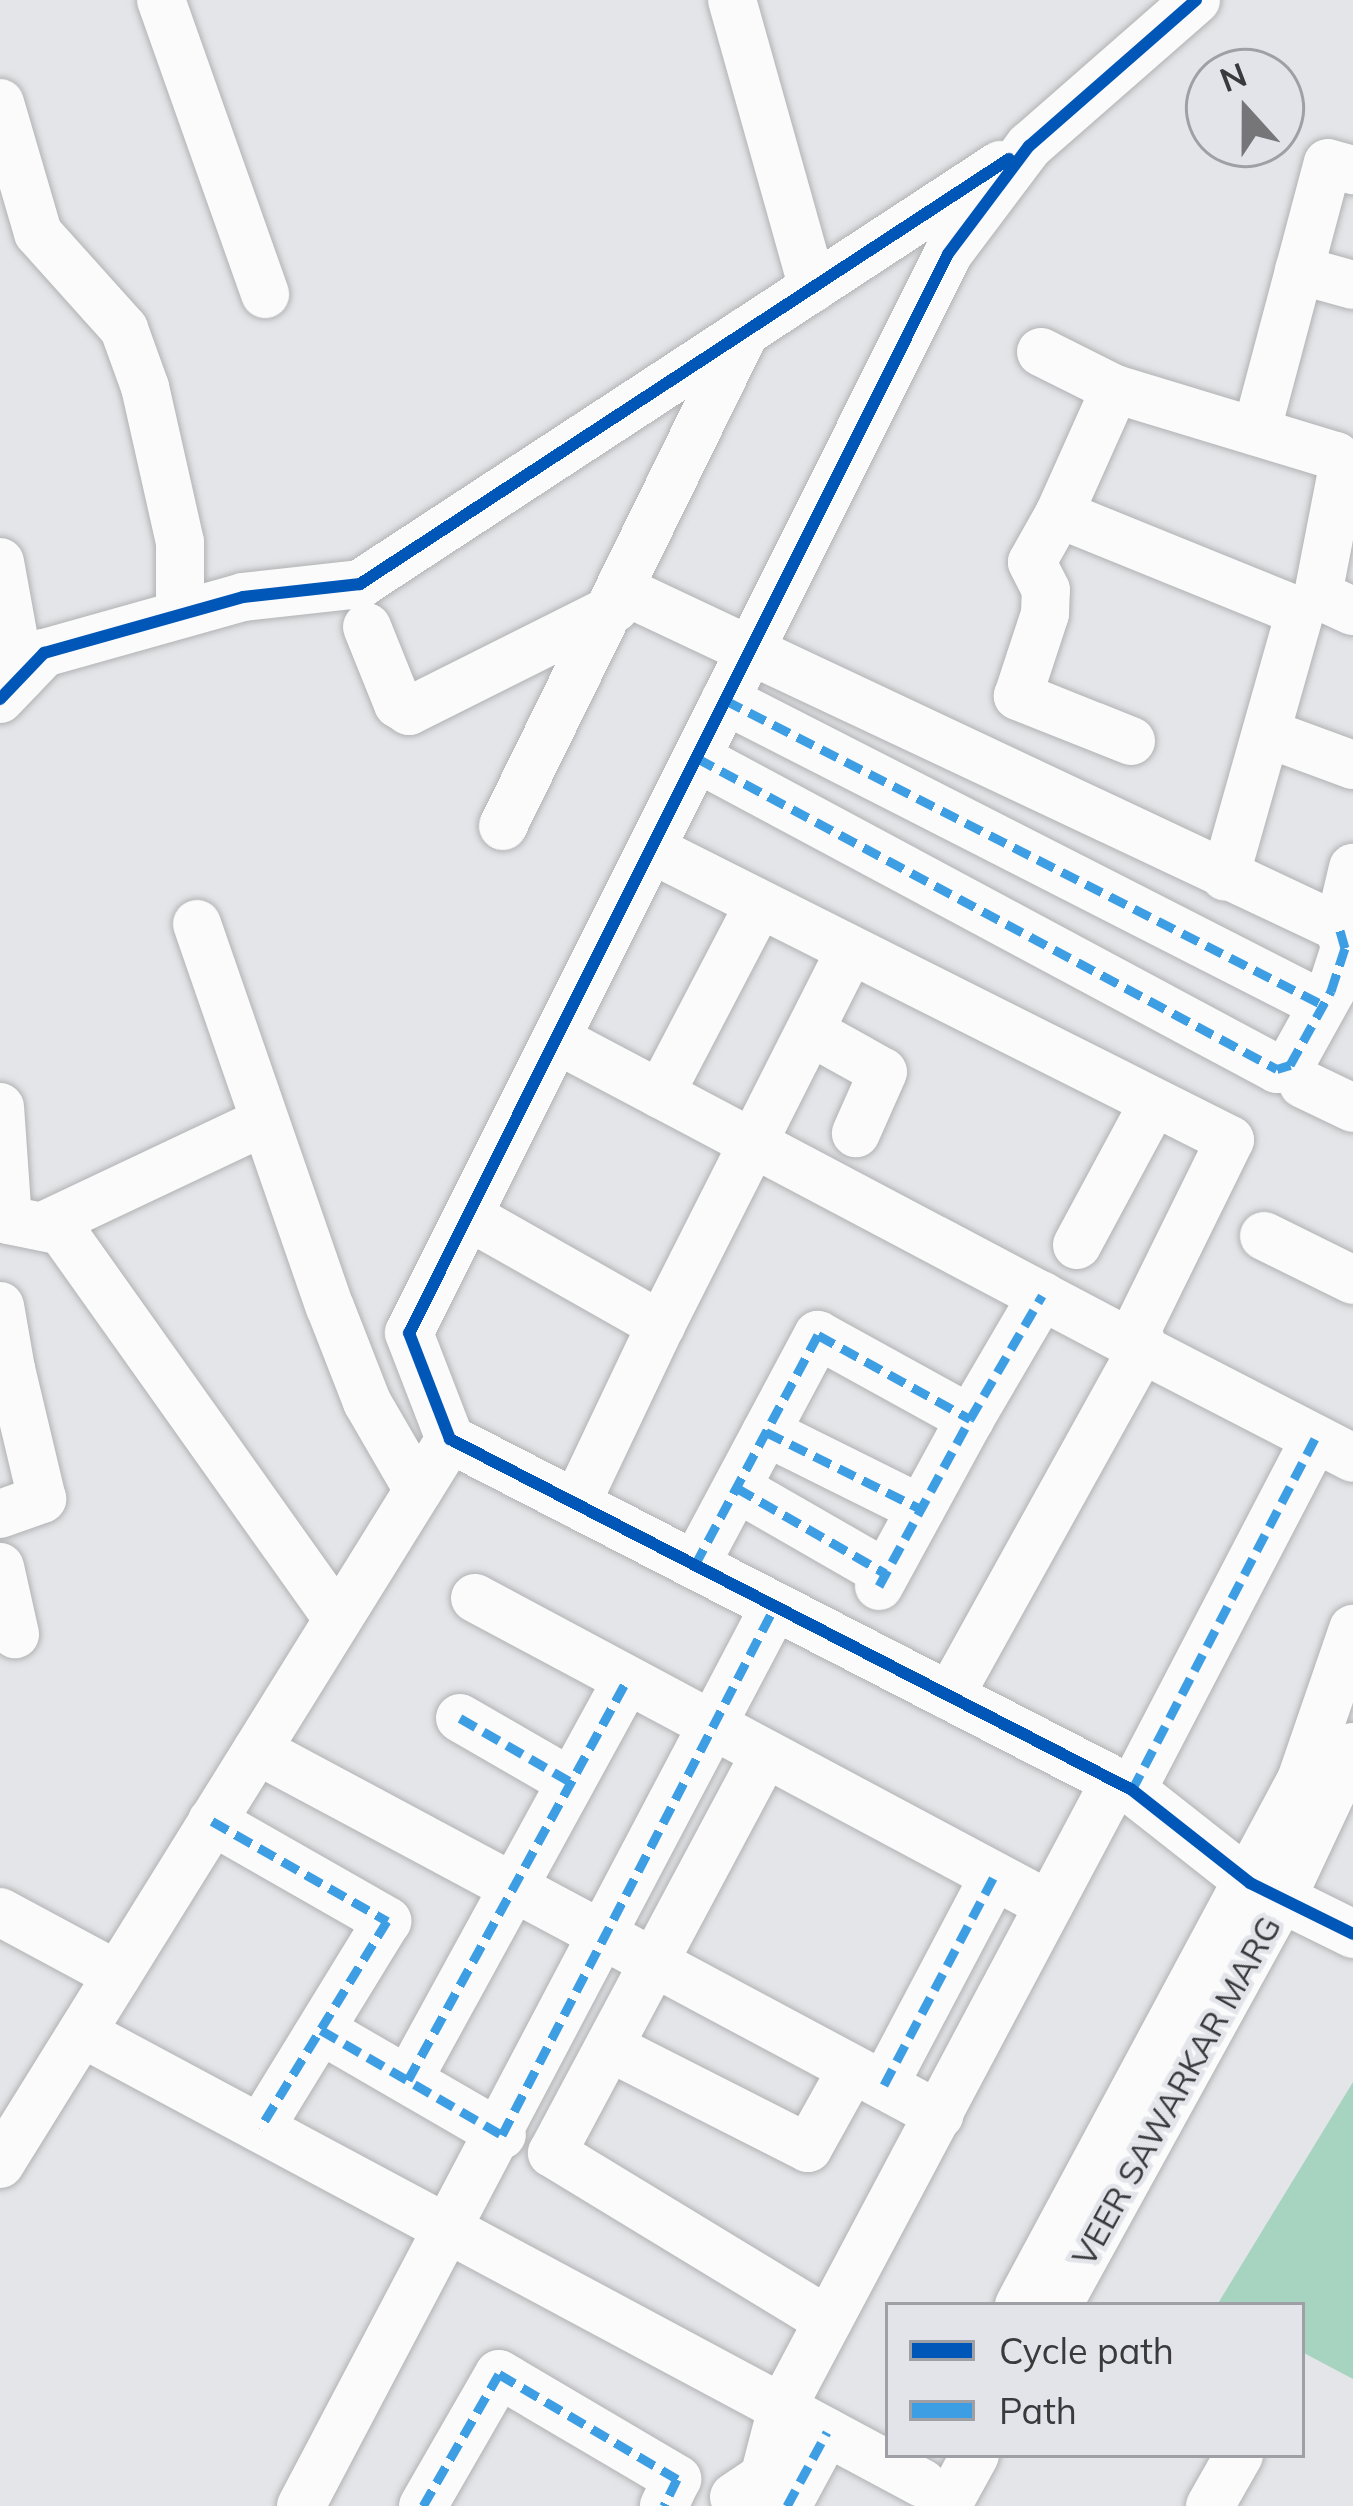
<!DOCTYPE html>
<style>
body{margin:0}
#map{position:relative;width:1353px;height:2506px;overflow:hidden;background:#e4e5e8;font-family:Mulish,sans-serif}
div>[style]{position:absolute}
.green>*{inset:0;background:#a6d4c0}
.roads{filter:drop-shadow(0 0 3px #b1b2b4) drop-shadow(0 0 3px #b1b2b4)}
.minor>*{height:48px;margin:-24px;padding:0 24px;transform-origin:24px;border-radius:24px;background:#fbfbfc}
.quiet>*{height:9px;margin-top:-4.5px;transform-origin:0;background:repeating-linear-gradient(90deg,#3e9ee3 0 18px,transparent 0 27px)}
.cycleway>*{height:12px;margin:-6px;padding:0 6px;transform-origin:6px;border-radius:6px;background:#0057b8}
span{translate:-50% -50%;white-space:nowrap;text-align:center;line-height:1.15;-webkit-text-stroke:9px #e2e4ea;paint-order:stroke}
.street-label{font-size:33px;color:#3a3a3d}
.legend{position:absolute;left:885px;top:2302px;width:420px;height:156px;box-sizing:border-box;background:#e2e4ea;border:3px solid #9fa0a5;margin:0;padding:15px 21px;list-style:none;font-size:36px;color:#3a3a3d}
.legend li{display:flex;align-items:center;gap:24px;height:60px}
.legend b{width:60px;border:3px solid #9fa0a5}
.north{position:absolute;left:1185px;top:48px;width:120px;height:120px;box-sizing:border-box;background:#e2e4ea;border:3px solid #9fa0a5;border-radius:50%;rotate:339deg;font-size:33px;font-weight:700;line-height:48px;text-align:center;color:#3a3a3d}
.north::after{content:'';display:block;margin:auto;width:42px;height:54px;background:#767679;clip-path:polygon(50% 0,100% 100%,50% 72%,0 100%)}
</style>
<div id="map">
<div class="green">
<div style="clip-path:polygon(1353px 2082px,1353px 2379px,1302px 2352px,1302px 2305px,1217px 2305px)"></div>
</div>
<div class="roads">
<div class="minor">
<div style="left:161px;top:0;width:312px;rotate:70.5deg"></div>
<div style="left:732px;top:0;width:299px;rotate:74.3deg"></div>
<div style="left:1196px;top:0;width:222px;rotate:138.8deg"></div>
<div style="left:1029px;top:146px;width:135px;rotate:126.9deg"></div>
<div style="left:948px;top:254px;width:1206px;rotate:116.54deg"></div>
<div style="left:409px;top:1333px;width:114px;rotate:68.9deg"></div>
<div style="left:450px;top:1439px;width:767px;rotate:27.23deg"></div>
<div style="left:1132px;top:1790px;width:150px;rotate:38.2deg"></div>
<div style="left:1250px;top:1883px;width:115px;rotate:26.3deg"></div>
<div style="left:0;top:103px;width:135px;rotate:73.7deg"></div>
<div style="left:38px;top:233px;width:129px;rotate:48.1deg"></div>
<div style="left:124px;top:329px;width:62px;rotate:70.1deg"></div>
<div style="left:145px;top:387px;width:159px;rotate:77.3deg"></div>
<div style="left:180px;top:542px;width:71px;rotate:90deg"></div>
<div style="left:1299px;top:270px;width:56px;rotate:15.5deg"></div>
<div style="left:1041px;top:352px;width:83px;rotate:26.6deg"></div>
<div style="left:1115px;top:389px;width:137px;rotate:114.1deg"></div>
<div style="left:1115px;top:389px;width:231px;rotate:16.9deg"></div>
<div style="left:1336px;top:456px;width:16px;rotate:68deg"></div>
<div style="left:1342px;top:471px;width:126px;rotate:101deg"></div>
<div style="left:1318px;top:595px;width:38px;rotate:25deg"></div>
<div style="left:1257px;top:429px;width:275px;rotate:-75.1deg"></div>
<div style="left:1328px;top:163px;width:26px;rotate:16deg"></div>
<div style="left:0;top:562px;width:117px;rotate:79.7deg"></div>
<div style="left:624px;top:591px;width:806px;rotate:25.2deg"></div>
<div style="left:367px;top:627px;width:83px;rotate:68.1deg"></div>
<div style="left:398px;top:704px;width:13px;rotate:32deg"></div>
<div style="left:409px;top:711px;width:230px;rotate:-26.6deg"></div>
<div style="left:0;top:699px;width:64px;rotate:-46.3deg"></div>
<div style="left:44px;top:653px;width:207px;rotate:-15.7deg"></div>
<div style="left:243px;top:597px;width:118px;rotate:-6.3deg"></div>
<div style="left:360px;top:584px;width:765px;rotate:-33.21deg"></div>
<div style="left:725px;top:700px;width:671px;rotate:27.02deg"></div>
<div style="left:1266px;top:733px;width:93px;rotate:20.2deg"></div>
<div style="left:1131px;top:741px;width:122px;rotate:-158.3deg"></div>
<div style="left:1018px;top:696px;width:86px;rotate:-71.8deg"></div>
<div style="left:1045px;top:614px;width:24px;rotate:-88deg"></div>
<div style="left:1046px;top:590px;width:31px;rotate:-117deg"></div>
<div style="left:1032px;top:562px;width:55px;rotate:-60.6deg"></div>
<div style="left:1059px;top:514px;width:260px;rotate:22.1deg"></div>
<div style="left:1300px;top:612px;width:275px;rotate:105.8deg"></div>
<div style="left:697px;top:758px;width:658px;rotate:28.2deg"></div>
<div style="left:1277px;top:1069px;width:14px;rotate:-17deg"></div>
<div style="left:1290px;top:1065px;width:85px;rotate:-61deg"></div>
<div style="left:1331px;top:991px;width:45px;rotate:-72deg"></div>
<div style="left:1345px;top:948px;width:22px;rotate:-106deg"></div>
<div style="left:1339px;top:927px;width:61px;rotate:-76.7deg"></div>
<div style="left:503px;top:826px;width:550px;rotate:-63.9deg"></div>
<div style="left:651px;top:849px;width:648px;rotate:26.68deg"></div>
<div style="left:1230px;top:1140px;width:208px;rotate:116.2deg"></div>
<div style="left:1138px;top:1327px;width:22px;rotate:80deg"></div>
<div style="left:1142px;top:1349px;width:237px;rotate:27.3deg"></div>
<div style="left:197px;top:924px;width:405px;rotate:70.9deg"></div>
<div style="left:330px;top:1307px;width:102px;rotate:68.7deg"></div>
<div style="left:367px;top:1402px;width:102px;rotate:59.9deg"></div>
<div style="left:811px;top:1032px;width:82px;rotate:29.1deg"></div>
<div style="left:883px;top:1072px;width:67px;rotate:113.9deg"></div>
<div style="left:556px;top:1039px;width:663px;rotate:27.88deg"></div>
<div style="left:1142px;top:1349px;width:397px;rotate:119deg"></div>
<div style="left:1303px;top:1084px;width:55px;rotate:25.6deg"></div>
<div style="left:660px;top:1094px;width:213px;rotate:-62.4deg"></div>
<div style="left:0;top:1107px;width:113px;rotate:86deg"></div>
<div style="left:8px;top:1220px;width:55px;rotate:11.5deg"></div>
<div style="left:62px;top:1231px;width:476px;rotate:54.6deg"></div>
<div style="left:468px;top:1216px;width:222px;rotate:29.5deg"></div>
<div style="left:661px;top:1325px;width:198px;rotate:115.4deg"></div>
<div style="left:43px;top:1226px;width:243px;rotate:-25.3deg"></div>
<div style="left:1264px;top:1236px;width:99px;rotate:26.3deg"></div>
<div style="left:1077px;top:1245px;width:162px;rotate:-61.7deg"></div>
<div style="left:0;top:1306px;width:64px;rotate:80.1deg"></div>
<div style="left:11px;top:1369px;width:11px;rotate:170deg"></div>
<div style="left:661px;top:1325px;width:419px;rotate:-63.2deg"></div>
<div style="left:766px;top:1432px;width:173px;rotate:26.4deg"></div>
<div style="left:737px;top:1488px;width:171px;rotate:29.9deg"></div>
<div style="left:0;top:1514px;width:45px;rotate:-19.7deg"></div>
<div style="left:42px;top:1499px;width:134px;rotate:-103.4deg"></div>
<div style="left:695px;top:1565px;width:261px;rotate:-61.9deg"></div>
<div style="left:818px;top:1335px;width:174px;rotate:28.9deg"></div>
<div style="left:970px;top:1419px;width:143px;rotate:-59.7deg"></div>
<div style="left:0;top:1567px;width:69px;rotate:77.4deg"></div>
<div style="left:879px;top:1586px;width:190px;rotate:-61.4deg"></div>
<div style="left:475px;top:1598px;width:651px;rotate:28.14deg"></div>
<div style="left:460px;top:1718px;width:128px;rotate:30deg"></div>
<div style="left:257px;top:1750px;width:774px;rotate:28.16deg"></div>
<div style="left:764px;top:1756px;width:450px;rotate:118.1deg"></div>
<div style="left:552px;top:2153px;width:323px;rotate:31.3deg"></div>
<div style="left:1132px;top:1790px;width:396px;rotate:-62.5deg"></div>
<div style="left:212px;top:1821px;width:202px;rotate:29.7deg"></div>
<div style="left:387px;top:1921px;width:243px;rotate:121.5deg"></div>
<div style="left:0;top:1912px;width:133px;rotate:28.3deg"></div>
<div style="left:321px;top:2030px;width:209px;rotate:30.1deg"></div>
<div style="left:82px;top:2033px;width:953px;rotate:28.18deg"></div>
<div style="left:611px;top:2048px;width:221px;rotate:26.9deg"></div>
<div style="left:808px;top:2148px;width:90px;rotate:-60.9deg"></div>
<div style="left:408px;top:2080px;width:452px;rotate:-61.3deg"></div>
<div style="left:884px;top:2085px;width:236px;rotate:-62.2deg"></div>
<div style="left:0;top:2164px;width:853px;rotate:-58.17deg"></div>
<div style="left:1019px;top:2305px;width:596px;rotate:-61.76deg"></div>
<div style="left:1301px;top:1780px;width:160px;rotate:-71deg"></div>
<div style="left:1058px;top:2305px;width:465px;rotate:-61.2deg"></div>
<div style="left:1282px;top:1898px;width:167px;rotate:-64.8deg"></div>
<div style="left:734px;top:2497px;width:36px;rotate:-34deg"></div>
<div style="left:764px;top:2477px;width:71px;rotate:-75.4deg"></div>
<div style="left:782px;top:2408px;width:710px;rotate:-62.03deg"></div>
<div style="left:301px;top:2506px;width:1017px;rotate:-62.23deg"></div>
<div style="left:423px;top:2506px;width:152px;rotate:-60.1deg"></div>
<div style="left:499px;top:2374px;width:207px;rotate:30.5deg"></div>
<div style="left:677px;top:2479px;width:30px;rotate:116deg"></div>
<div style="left:787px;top:2506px;width:84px;rotate:-61.6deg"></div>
<div style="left:947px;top:2506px;width:58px;rotate:-61.2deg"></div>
<div style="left:1210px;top:2506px;width:59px;rotate:-60.4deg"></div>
</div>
</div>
<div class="quiet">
<div style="left:725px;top:700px;width:671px;rotate:27.02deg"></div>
<div style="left:697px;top:758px;width:658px;rotate:28.2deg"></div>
<div style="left:1277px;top:1069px;width:14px;rotate:-17deg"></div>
<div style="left:1290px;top:1065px;width:85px;rotate:-61deg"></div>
<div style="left:1331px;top:991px;width:45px;rotate:-72deg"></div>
<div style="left:1345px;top:948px;width:22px;rotate:-106deg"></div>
<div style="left:766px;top:1432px;width:173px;rotate:26.4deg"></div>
<div style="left:737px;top:1488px;width:171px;rotate:29.9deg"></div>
<div style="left:695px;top:1565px;width:261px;rotate:-61.9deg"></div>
<div style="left:818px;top:1335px;width:174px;rotate:28.9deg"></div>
<div style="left:970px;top:1419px;width:143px;rotate:-59.7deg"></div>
<div style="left:879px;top:1586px;width:190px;rotate:-61.4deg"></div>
<div style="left:460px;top:1718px;width:128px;rotate:30deg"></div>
<div style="left:1132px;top:1790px;width:396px;rotate:-62.5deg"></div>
<div style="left:212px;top:1821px;width:202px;rotate:29.7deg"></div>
<div style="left:387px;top:1921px;width:243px;rotate:121.5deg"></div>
<div style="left:321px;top:2030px;width:209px;rotate:30.1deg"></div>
<div style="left:502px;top:2135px;width:595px;rotate:-62.7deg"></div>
<div style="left:408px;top:2080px;width:452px;rotate:-61.3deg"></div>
<div style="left:884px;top:2085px;width:236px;rotate:-62.2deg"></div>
<div style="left:423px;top:2506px;width:152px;rotate:-60.1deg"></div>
<div style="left:499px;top:2374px;width:207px;rotate:30.5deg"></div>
<div style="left:677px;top:2479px;width:30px;rotate:116deg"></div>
<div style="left:787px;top:2506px;width:84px;rotate:-61.6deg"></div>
</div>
<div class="cycleway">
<div style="left:1196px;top:0;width:222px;rotate:138.8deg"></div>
<div style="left:1029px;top:146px;width:135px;rotate:126.9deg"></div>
<div style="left:948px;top:254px;width:1206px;rotate:116.54deg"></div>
<div style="left:409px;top:1333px;width:114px;rotate:68.9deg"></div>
<div style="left:450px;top:1439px;width:767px;rotate:27.23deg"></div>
<div style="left:1132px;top:1790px;width:150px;rotate:38.2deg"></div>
<div style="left:1250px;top:1883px;width:115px;rotate:26.3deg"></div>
<div style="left:0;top:699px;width:64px;rotate:-46.3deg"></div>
<div style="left:44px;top:653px;width:207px;rotate:-15.7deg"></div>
<div style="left:243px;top:597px;width:118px;rotate:-6.3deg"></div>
<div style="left:360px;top:584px;width:776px;rotate:-33.22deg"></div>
</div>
<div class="street-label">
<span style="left:1176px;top:2091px;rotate:-61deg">VEER SAWARKAR MARG</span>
</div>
<ul class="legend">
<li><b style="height:15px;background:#0057b8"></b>Cycle path</li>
<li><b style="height:15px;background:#3e9ee3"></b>Path</li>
</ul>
<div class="north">N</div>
</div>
